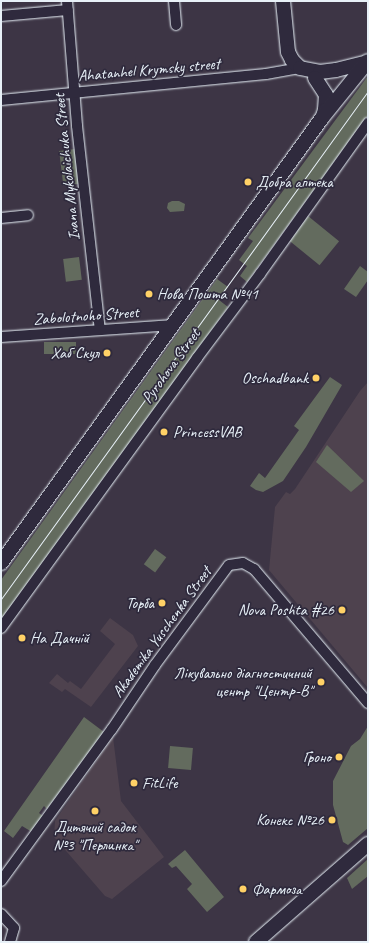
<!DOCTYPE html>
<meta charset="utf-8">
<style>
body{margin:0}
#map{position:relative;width:369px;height:943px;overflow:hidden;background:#3d3545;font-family:Caveat,sans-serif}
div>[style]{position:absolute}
.built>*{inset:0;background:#4e424e}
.green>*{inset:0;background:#636b5e;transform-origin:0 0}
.roads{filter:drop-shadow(0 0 1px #e8f1f8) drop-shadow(0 0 1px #e8f1f8)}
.street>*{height:10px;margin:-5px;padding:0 5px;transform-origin:5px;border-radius:5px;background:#2f2a3d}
.secondary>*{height:14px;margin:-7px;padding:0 7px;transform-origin:7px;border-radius:7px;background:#2f2a3d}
.tram>*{height:1px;margin:-0.5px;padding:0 0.5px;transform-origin:0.5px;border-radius:0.5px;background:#e8f1f8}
.dots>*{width:11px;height:11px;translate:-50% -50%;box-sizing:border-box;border:2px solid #2f2a3d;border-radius:50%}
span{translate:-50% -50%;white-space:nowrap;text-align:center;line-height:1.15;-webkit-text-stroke:3.5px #2f2a3d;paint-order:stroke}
.street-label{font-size:16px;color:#e8f1f8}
.poi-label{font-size:16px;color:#e8f1f8}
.left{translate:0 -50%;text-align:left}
.right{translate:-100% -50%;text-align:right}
.frame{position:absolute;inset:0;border:2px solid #e8f1f8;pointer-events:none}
</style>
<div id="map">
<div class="built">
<div style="clip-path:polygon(368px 382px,368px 688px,269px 570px,275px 507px,286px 492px,290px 494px,295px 489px,360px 391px)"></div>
<div style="clip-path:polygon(110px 618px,133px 635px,138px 646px,91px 707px,65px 689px,62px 692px,49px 683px,57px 674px,68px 683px,70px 681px,81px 689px,115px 644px,100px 631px)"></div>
<div style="clip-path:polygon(113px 737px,121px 801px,164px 857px,112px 899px,105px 896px,54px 837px,55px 821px)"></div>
</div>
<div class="green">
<div style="clip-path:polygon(368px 76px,368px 115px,247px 282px,240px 276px,247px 266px,239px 260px,253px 241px,248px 238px)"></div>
<div style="left:75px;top:149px;width:35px;height:16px;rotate:83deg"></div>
<div style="clip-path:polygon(179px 201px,185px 204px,184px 211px,170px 212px,167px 208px,168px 203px,172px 201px)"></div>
<div style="left:308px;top:216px;width:40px;height:31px;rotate:39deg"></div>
<div style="left:79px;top:257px;width:23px;height:16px;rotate:83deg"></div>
<div style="clip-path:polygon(360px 266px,368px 272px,368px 280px,356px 297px,344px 289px)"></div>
<div style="clip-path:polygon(217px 279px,228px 287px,219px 300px,228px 307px,1px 620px,1px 580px)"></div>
<div style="left:76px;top:342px;width:12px;height:32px;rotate:90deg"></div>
<div style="clip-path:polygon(330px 377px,342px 385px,306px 447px,283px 481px,263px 492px,256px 490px,250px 486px,259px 473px,265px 478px,299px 430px,294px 426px)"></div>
<div style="clip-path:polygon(327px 445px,364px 481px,351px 492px,316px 462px)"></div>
<div style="left:155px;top:549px;width:14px;height:19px;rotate:36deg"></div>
<div style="clip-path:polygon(84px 717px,104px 732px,47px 809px,44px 806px,39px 813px,43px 816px,32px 832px,22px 826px,13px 838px,4px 831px)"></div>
<div style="clip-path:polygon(368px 726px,368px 828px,348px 845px,343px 842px,333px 805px,333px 781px,351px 746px,360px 739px)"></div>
<div style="left:170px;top:746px;width:23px;height:22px;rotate:5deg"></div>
<div style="clip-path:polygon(185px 850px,224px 897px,207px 912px,187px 889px,192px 884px,176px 866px,172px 868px,168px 864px)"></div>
<div style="clip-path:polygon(368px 859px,368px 876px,352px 889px,347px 878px)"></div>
</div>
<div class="roads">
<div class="street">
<div style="left:67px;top:1px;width:125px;rotate:85.4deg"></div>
<div style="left:77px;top:126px;width:205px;rotate:83.6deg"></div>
<div style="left:174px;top:1px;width:24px;rotate:85deg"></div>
<div style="left:1px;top:16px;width:67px;rotate:-5.1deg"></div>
<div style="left:1px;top:100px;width:266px;rotate:-5.6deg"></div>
<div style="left:266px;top:74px;width:35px;rotate:-10deg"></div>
<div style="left:1px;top:218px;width:27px;rotate:-6deg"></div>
<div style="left:1px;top:337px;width:173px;rotate:-4deg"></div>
<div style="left:1px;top:628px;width:334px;rotate:-54deg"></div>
<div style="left:197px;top:358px;width:105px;rotate:-53.1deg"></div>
<div style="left:260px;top:274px;width:186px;rotate:-54.4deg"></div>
<div style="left:1px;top:881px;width:188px;rotate:-53.9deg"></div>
<div style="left:112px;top:729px;width:77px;rotate:-56.1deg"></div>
<div style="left:155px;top:665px;width:124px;rotate:-53.5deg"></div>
<div style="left:229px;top:565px;width:14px;rotate:-8deg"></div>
<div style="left:243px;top:563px;width:13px;rotate:29deg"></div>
<div style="left:254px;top:569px;width:176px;rotate:49.6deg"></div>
<div style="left:1px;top:914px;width:19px;rotate:47deg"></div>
<div style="left:14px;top:928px;width:15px;rotate:106deg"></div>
</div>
<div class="secondary">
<div style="left:283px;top:1px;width:51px;rotate:84.4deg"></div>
<div style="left:288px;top:52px;width:9px;rotate:63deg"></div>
<div style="left:292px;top:60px;width:11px;rotate:45deg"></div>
<div style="left:300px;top:68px;width:20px;rotate:11deg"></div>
<div style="left:320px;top:72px;width:16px;rotate:-7deg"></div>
<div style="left:336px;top:70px;width:32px;rotate:-14deg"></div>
<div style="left:315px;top:78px;width:20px;rotate:57deg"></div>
<div style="left:326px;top:95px;width:15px;rotate:94deg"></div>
<div style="left:325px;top:110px;width:6px;rotate:108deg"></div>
<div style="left:1px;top:563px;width:549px;rotate:-54.2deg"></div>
<div style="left:322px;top:118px;width:73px;rotate:-51.1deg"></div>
<div style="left:256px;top:942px;width:149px;rotate:-41.2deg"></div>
</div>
</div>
<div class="tram">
<div style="left:1px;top:599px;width:627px;rotate:-54.15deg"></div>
</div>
<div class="dots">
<div style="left:248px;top:182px;background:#ffd166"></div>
<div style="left:149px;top:294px;background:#ffd166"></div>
<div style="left:107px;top:353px;background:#ffd166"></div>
<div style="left:316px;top:378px;background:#ffd166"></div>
<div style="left:164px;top:432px;background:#ffd166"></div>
<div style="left:162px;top:603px;background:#ffd166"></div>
<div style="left:342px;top:610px;background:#ffd166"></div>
<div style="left:22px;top:638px;background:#ffd166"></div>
<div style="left:321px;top:682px;background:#ffd166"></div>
<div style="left:339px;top:757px;background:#ffd166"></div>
<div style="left:134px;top:783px;background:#ffd166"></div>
<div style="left:95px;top:811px;background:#ffd166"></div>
<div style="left:332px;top:820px;background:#ffd166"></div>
<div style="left:243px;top:889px;background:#ffd166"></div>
</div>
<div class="street-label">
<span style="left:149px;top:70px;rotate:-5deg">Ahatanhel Krymsky street</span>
<span style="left:67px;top:167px;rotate:-96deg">Ivana Mykolaichuka Street</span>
<span style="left:86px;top:316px;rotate:-4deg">Zabolotnoho Street</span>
<span style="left:171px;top:366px;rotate:-54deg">Pyrohova Street</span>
<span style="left:162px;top:632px;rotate:-54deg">Akademika Yuschenka Street</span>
</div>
<div class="poi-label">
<span class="left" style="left:256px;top:182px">Добра аптека</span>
<span class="left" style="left:157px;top:294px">Нова Пошта №41</span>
<span class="right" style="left:99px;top:353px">Хаб Скул</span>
<span class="right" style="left:308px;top:378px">Oschadbank</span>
<span class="left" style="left:173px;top:432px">PrincessVAB</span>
<span class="right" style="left:154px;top:603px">Торба</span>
<span class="right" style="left:334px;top:610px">Nova Poshta #26</span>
<span class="left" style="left:30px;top:638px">На Дачній</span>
<span class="right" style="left:312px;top:682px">Лікувально діагностичний<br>центр "Центр-В"</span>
<span class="right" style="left:331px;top:757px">Гроно</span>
<span class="left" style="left:142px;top:783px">FitLife</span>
<span class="right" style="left:324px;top:820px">Конекс №26</span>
<span style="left:95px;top:836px">Дитячий садок<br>№3 "Перлинка"</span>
<span class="left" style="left:252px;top:889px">Фармоза</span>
</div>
<div class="frame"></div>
</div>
